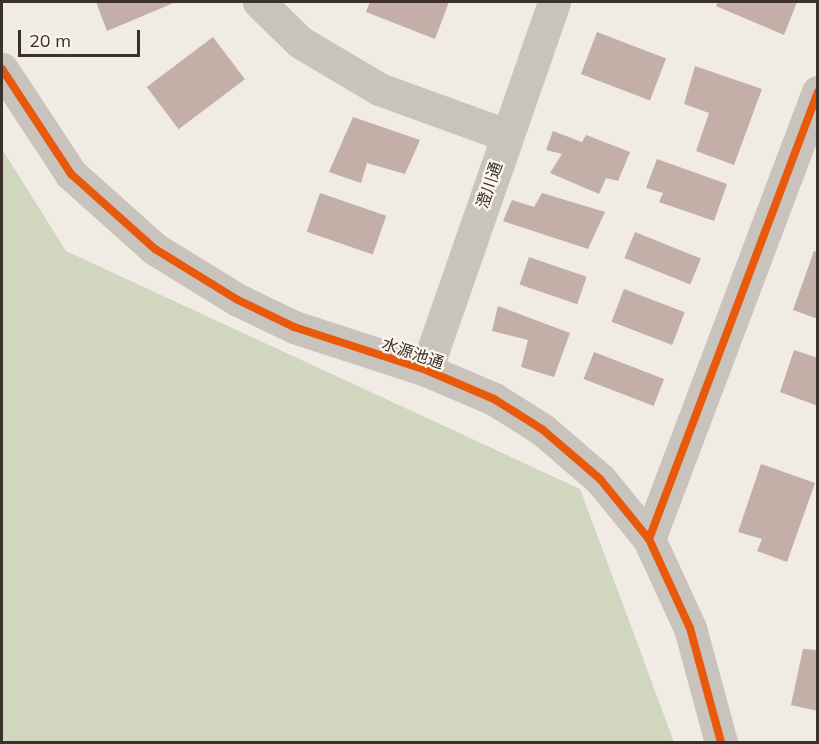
<!DOCTYPE html>
<meta charset="utf-8">
<style>
body{margin:0}
#map{position:relative;width:819px;height:744px;overflow:hidden;background:#f0ebe5;font-family:Mulish,"Noto Sans JP",sans-serif}
div>[style]{position:absolute}
.green>*{inset:0;background:#d1d6bf}
.building>*{inset:0;background:#c3afa7;transform-origin:0 0}
.minor>*{height:33px;margin:-16.5px;padding:0 16.5px;transform-origin:16.5px;border-radius:16.5px;background:#c9c3be}
.cycleway>*{height:8px;margin:-4px;padding:0 4px;transform-origin:4px;border-radius:4px;background:#e8590c}
span{translate:-50% -50%;white-space:nowrap;text-align:center;line-height:1.15;-webkit-text-stroke:4.5px #fbf5ee;paint-order:stroke}
.street-label{font-size:16px;color:#3b302b}
.frame{position:absolute;inset:0;border:3px solid #3b302b;pointer-events:none}
.scale{position:absolute;left:18px;top:30px;width:122px;height:27px;box-sizing:border-box;border:3px solid #3b302b;border-top:0;padding-left:8px;font-size:18px;line-height:21px;white-space:nowrap;color:#3b302b;-webkit-text-stroke:4px #fbf5ee;paint-order:stroke}
</style>
<div id="map">
<div class="green">
<div style="clip-path:polygon(2px 149px,66px 251px,580px 489px,674px 742px,2px 742px)"></div>
</div>
<div class="building">
<div style="clip-path:polygon(96px 2px,176px 2px,107px 31px)"></div>
<div style="clip-path:polygon(370px 2px,449px 2px,435px 39px,366px 12px)"></div>
<div style="clip-path:polygon(718px 2px,797px 2px,784px 35px,716px 6px)"></div>
<div style="left:597px;top:32px;width:74px;height:45px;rotate:21deg"></div>
<div style="left:213px;top:37px;width:53px;height:83px;rotate:53deg"></div>
<div style="clip-path:polygon(695px 66px,762px 89px,734px 165px,696px 151px,709px 113px,684px 104px)"></div>
<div style="clip-path:polygon(353px 117px,420px 140px,405px 174px,367px 163px,361px 183px,329px 172px)"></div>
<div style="clip-path:polygon(553px 131px,582px 142px,586px 135px,630px 152px,618px 181px,606px 178px,599px 194px,550px 173px,562px 154px,546px 150px)"></div>
<div style="clip-path:polygon(657px 159px,727px 184px,714px 221px,659px 202px,663px 193px,646px 188px)"></div>
<div style="left:320px;top:193px;width:70px;height:41px;rotate:19deg"></div>
<div style="clip-path:polygon(542px 193px,605px 212px,588px 249px,503px 221px,512px 200px,534px 207px)"></div>
<div style="left:635px;top:232px;width:71px;height:28px;rotate:22deg"></div>
<div style="clip-path:polygon(814px 251px,818px 252px,818px 319px,793px 310px)"></div>
<div style="left:529px;top:257px;width:61px;height:29px;rotate:19deg"></div>
<div style="left:624px;top:289px;width:65px;height:35px;rotate:21deg"></div>
<div style="clip-path:polygon(498px 306px,570px 333px,554px 377px,521px 367px,528px 340px,492px 331px)"></div>
<div style="clip-path:polygon(794px 350px,818px 358px,818px 406px,780px 392px)"></div>
<div style="left:594px;top:352px;width:75px;height:29px;rotate:21deg"></div>
<div style="clip-path:polygon(761px 464px,815px 483px,787px 562px,757px 551px,762px 539px,738px 532px)"></div>
<div style="clip-path:polygon(803px 649px,818px 650px,818px 711px,791px 705px)"></div>
</div>
<div class="minor">
<div style="left:259px;top:2px;width:57px;rotate:44.3deg"></div>
<div style="left:300px;top:42px;width:92px;rotate:30.7deg"></div>
<div style="left:379px;top:89px;width:135px;rotate:19.9deg"></div>
<div style="left:2px;top:69px;width:126px;rotate:56.7deg"></div>
<div style="left:71px;top:174px;width:113px;rotate:41.8deg"></div>
<div style="left:155px;top:249px;width:97px;rotate:31.6deg"></div>
<div style="left:238px;top:300px;width:62px;rotate:25.7deg"></div>
<div style="left:294px;top:327px;width:139px;rotate:18deg"></div>
<div style="left:426px;top:370px;width:74px;rotate:23.1deg"></div>
<div style="left:494px;top:399px;width:58px;rotate:32.3deg"></div>
<div style="left:543px;top:430px;width:75px;rotate:40.7deg"></div>
<div style="left:600px;top:479px;width:77px;rotate:50.8deg"></div>
<div style="left:649px;top:539px;width:98px;rotate:65.3deg"></div>
<div style="left:690px;top:628px;width:118px;rotate:74.8deg"></div>
<div style="left:426px;top:370px;width:390px;rotate:-70.8deg"></div>
<div style="left:649px;top:539px;width:478px;rotate:-69.3deg"></div>
</div>
<div class="cycleway">
<div style="left:2px;top:69px;width:126px;rotate:56.7deg"></div>
<div style="left:71px;top:174px;width:113px;rotate:41.8deg"></div>
<div style="left:155px;top:249px;width:97px;rotate:31.6deg"></div>
<div style="left:238px;top:300px;width:62px;rotate:25.7deg"></div>
<div style="left:294px;top:327px;width:139px;rotate:18deg"></div>
<div style="left:426px;top:370px;width:74px;rotate:23.1deg"></div>
<div style="left:494px;top:399px;width:58px;rotate:32.3deg"></div>
<div style="left:543px;top:430px;width:75px;rotate:40.7deg"></div>
<div style="left:600px;top:479px;width:77px;rotate:50.8deg"></div>
<div style="left:649px;top:539px;width:98px;rotate:65.3deg"></div>
<div style="left:690px;top:628px;width:118px;rotate:74.8deg"></div>
<div style="left:649px;top:539px;width:478px;rotate:-69.3deg"></div>
</div>
<div class="street-label">
<span style="left:489px;top:185px;rotate:-71deg">澄川通</span>
<span style="left:413px;top:353px;rotate:19deg">水源池通</span>
</div>
<div class="frame"></div>
<div class="scale">20 m</div>
</div>
